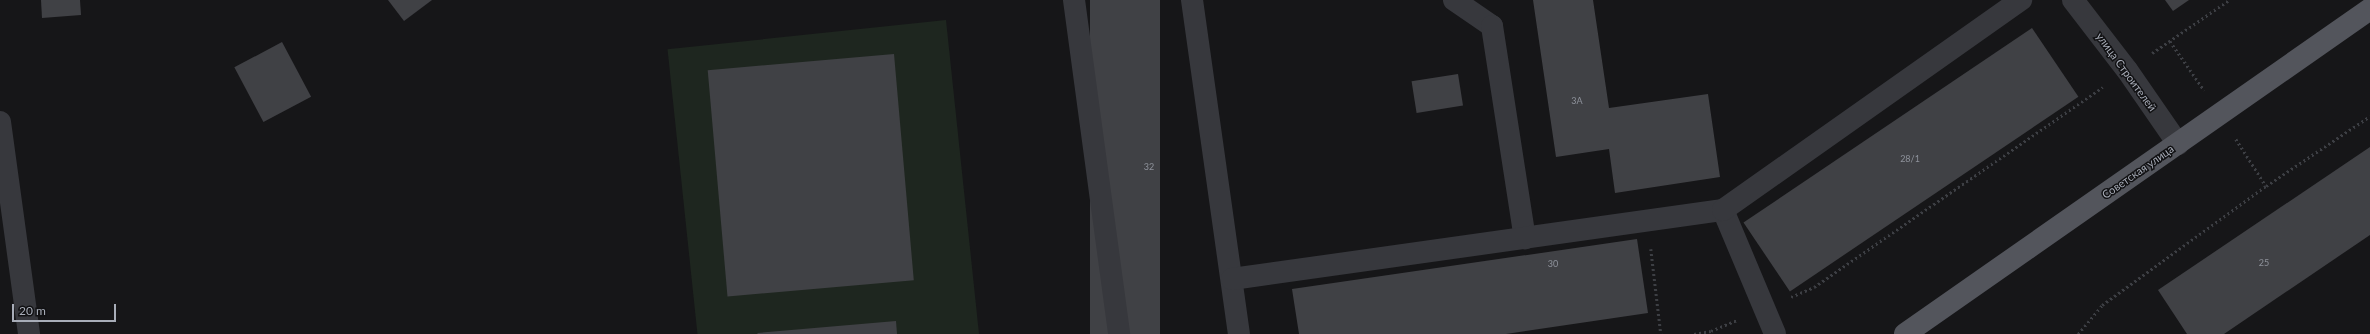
<!DOCTYPE html>
<meta charset="utf-8">
<style>
body{margin:0}
#map{position:relative;width:2370px;height:334px;overflow:hidden;background:#161618;font-family:Lato,sans-serif}
div>[style]{position:absolute}
.green>*{inset:0;background:#1e261f;transform-origin:0 0}
.building>*{inset:0;background:#404145;transform-origin:0 0}
.path>*{height:2.5px;margin-top:-1.25px;transform-origin:0;background:repeating-linear-gradient(90deg,#3d3f44 0 2px,transparent 0 5px)}
.minor>*{height:22px;margin:-11px;padding:0 11px;transform-origin:11px;border-radius:11px;background:#37383d}
.primary>*{height:22px;margin:-11px;padding:0 11px;transform-origin:11px;border-radius:11px;background:#53555c}
span{translate:-50% -50%;white-space:nowrap;text-align:center;line-height:1.15;-webkit-text-stroke:3px #111113;paint-order:stroke}
.number-label{font-size:9px;color:#8e929b}
.number-label span{-webkit-text-stroke-width:0}
.street-label{font-size:11px;color:#a8adb8}
.scale{position:absolute;left:12px;top:304px;width:104px;height:18px;box-sizing:border-box;border:2px solid #a8adb8;border-top:0;padding-left:5px;font-size:12px;line-height:14px;white-space:nowrap;color:#a8adb8;-webkit-text-stroke:3px #111113;paint-order:stroke}
</style>
<div id="map">
<div class="green">
<div style="left:946px;top:20px;width:316px;height:280px;rotate:84deg"></div>
</div>
<div class="building">
<div style="clip-path:polygon(41px 0,80px 0,81px 15px,42px 18px)"></div>
<div style="clip-path:polygon(388px 0,432px 0,404px 21px)"></div>
<div style="left:1090px;top:0;width:70px;height:337px"></div>
<div style="clip-path:polygon(1533px 0,1593px 0,1609px 108px,1708px 94px,1720px 177px,1615px 193px,1609px 149px,1556px 157px)"></div>
<div style="clip-path:polygon(2165px 0,2189px 0,2173px 11px)"></div>
<div style="left:2032px;top:28px;width:83px;height:348px;rotate:56deg"></div>
<div style="left:282px;top:42px;width:62px;height:54px;rotate:62deg"></div>
<div style="left:894px;top:54px;width:227px;height:187px;rotate:85deg"></div>
<div style="left:1458px;top:74px;width:32px;height:47px;rotate:81deg"></div>
<div style="clip-path:polygon(2370px 147px,2370px 235px,2224px 334px,2187px 334px,2158px 290px)"></div>
<div style="clip-path:polygon(1637px 239px,1648px 313px,1506px 334px,1299px 334px,1292px 289px)"></div>
<div style="clip-path:polygon(896px 321px,897px 334px,758px 334px,757px 333px)"></div>
</div>
<div class="path">
<div style="left:2170px;top:41px;width:60px;rotate:55.2deg"></div>
<div style="left:2152px;top:53px;width:93px;rotate:-34.5deg"></div>
<div style="left:2236px;top:139px;width:56px;rotate:57.4deg"></div>
<div style="left:1651px;top:249px;width:86px;rotate:83.3deg"></div>
<div style="left:1791px;top:297px;width:25px;rotate:-23deg"></div>
<div style="left:1814px;top:287px;width:351px;rotate:-34.7deg"></div>
<div style="left:1694px;top:334px;width:17px;rotate:-10deg"></div>
<div style="left:1711px;top:331px;width:28px;rotate:-23deg"></div>
<div style="left:2078px;top:334px;width:38px;rotate:-50deg"></div>
<div style="left:2102px;top:305px;width:203px;rotate:-36deg"></div>
<div style="left:2266px;top:186px;width:125px;rotate:-33.9deg"></div>
</div>
<div class="minor">
<div style="left:1074px;top:0;width:337px;rotate:82.3deg"></div>
<div style="left:1192px;top:0;width:337px;rotate:82deg"></div>
<div style="left:1454px;top:0;width:46px;rotate:34.4deg"></div>
<div style="left:1492px;top:26px;width:215px;rotate:81.2deg"></div>
<div style="left:2073px;top:0;width:88px;rotate:52.4deg"></div>
<div style="left:2127px;top:70px;width:90px;rotate:55.4deg"></div>
<div style="left:0;top:122px;width:214px;rotate:82.2deg"></div>
<div style="left:1723px;top:210px;width:134px;rotate:67.2deg"></div>
<div style="left:1232px;top:279px;width:496px;rotate:-8deg"></div>
<div style="left:1723px;top:210px;width:365px;rotate:-35.2deg"></div>
</div>
<div class="primary">
<div style="left:1905px;top:334px;width:567px;rotate:-34.95deg"></div>
</div>
<div class="number-label">
<span style="left:1577px;top:101px">3А</span>
<span style="left:1910px;top:159px">28/1</span>
<span style="left:1149px;top:167px">32</span>
<span style="left:2264px;top:263px">25</span>
<span style="left:1553px;top:264px">30</span>
</div>
<div class="street-label">
<span style="left:2126px;top:72px;rotate:54deg">улица Строителей</span>
<span style="left:2138px;top:172px;rotate:-35deg">Советская улица</span>
</div>
<div class="scale">20 m</div>
</div>
